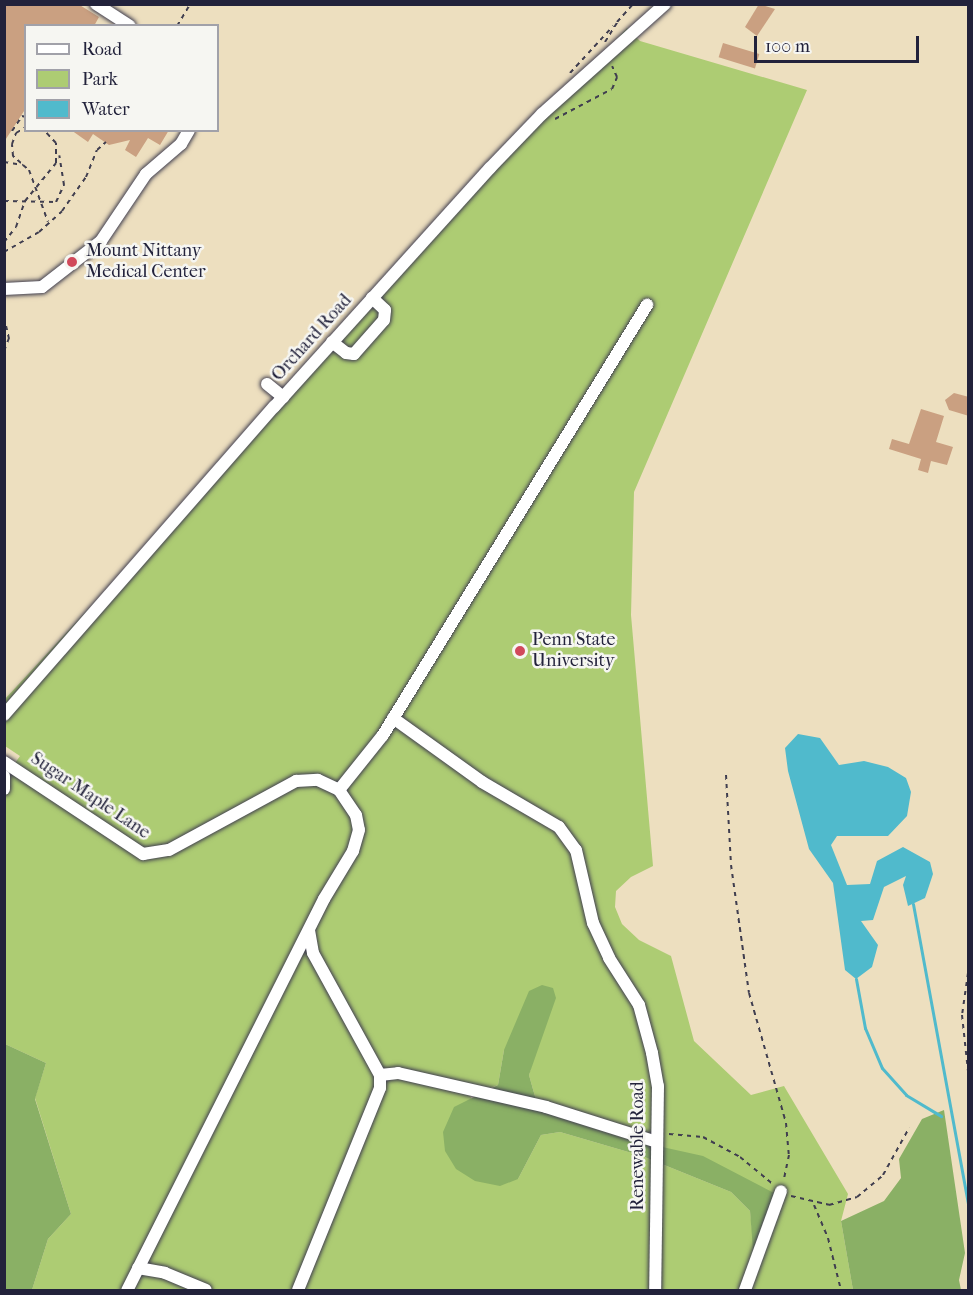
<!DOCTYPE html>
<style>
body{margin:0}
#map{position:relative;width:973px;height:1295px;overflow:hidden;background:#eddfbf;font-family:"IM FELL French Canon",serif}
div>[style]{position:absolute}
.green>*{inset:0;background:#adcc73}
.forest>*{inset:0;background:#8ab065}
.water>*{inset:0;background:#50bacc}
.stream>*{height:3px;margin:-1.5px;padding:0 1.5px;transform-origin:1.5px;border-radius:1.5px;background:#50bacc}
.building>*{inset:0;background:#caa081;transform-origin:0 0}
.path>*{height:2px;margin-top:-1px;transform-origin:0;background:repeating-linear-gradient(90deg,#403e4f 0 4.5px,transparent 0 9px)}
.roads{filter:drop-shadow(0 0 2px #403e4f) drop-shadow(0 0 2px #403e4f)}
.minor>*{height:12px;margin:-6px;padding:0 6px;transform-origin:6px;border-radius:6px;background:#fff}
.dots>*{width:16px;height:16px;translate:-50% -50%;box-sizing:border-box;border:3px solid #f6f6f2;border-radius:50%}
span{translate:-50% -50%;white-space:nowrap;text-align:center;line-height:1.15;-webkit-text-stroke:5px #f6f6f2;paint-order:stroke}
.poi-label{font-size:18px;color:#22223b}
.left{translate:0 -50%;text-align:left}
.street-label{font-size:18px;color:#22223b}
.frame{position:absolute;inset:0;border:6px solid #22223b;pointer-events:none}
.legend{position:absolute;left:24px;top:24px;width:195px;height:108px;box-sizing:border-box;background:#f6f6f2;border:2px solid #a1a1a9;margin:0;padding:8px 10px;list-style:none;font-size:18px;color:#22223b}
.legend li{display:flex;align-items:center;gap:12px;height:30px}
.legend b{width:30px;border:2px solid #a1a1a9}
.scale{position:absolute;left:754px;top:36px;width:165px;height:27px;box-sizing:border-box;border:3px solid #22223b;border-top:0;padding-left:8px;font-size:18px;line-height:21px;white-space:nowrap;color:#22223b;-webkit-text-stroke:4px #f6f6f2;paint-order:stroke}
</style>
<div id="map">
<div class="green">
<div style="clip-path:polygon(evenodd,627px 28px,640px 41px,807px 90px,634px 492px,631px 615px,653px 866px,631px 877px,616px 891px,615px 907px,622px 924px,639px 940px,671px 956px,694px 1041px,751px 1095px,784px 1086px,848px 1194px,841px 1221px,853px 1290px,32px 1290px,48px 1239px,71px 1214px,35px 1098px,46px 1063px,5px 1044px,5px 777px,20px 756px,5px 746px,4px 700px,627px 28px,537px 1046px,529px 1075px,536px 1100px,557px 1117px,773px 1193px,754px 1248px,750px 1211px,731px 1192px,642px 1156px,560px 1132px,541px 1135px,518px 1179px,470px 1096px,498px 1085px,504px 1050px,537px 1046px)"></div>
</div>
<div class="forest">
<div style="clip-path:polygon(542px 985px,553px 988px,556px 998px,529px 1075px,536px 1100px,557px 1117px,626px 1139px,703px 1156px,774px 1193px,753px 1250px,750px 1211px,731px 1192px,642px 1156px,560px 1132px,541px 1135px,518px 1179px,500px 1186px,475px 1181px,456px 1169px,445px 1151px,443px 1132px,454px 1107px,498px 1085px,504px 1050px,529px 991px)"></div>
<div style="clip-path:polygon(5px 1044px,46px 1063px,35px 1099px,71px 1214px,48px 1239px,32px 1290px,5px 1290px)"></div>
<div style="clip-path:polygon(944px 1110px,965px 1253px,959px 1280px,961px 1290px,853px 1290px,841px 1221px,884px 1201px,901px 1178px,899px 1159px,922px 1119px)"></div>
</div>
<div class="water">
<div style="clip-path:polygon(798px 734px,820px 738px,839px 765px,864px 761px,888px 767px,906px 778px,911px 792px,907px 816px,888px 836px,837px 836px,831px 845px,847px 885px,870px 884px,877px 861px,903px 847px,930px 862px,933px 874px,925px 898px,908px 906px,903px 885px,906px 876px,884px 887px,873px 920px,861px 921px,878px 945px,872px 967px,856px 979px,845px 970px,833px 883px,809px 849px,788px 771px,785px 748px)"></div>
</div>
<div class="stream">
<div style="left:913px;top:904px;width:305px;rotate:79.6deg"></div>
<div style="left:856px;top:979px;width:50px;rotate:79.6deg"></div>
<div style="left:865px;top:1028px;width:43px;rotate:67deg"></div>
<div style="left:882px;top:1068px;width:36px;rotate:48deg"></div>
<div style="left:906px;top:1095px;width:41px;rotate:31deg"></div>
</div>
<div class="building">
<div style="clip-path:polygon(4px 4px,78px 4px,99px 17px,94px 26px,26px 26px,26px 108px,4px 142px)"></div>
<div style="clip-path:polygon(759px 4px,775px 9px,757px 36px,745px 27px)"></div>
<div style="left:723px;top:43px;width:38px;height:15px;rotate:17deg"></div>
<div style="clip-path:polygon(71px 130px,169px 130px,160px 145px,148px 138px,136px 157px,125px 150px,130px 140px,109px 145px,93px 134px,88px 142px)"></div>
<div style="clip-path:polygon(954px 393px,969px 397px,969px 416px,949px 410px,945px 400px)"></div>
<div style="clip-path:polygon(921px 409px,944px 416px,936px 442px,953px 447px,947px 465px,931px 461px,928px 473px,918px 470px,921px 459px,889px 449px,892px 439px,909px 444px)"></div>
</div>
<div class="path">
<div style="left:617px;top:22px;width:24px;rotate:-48deg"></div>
<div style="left:177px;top:26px;width:26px;rotate:-59deg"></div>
<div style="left:605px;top:42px;width:25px;rotate:-58deg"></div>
<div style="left:570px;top:73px;width:64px;rotate:-47.5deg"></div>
<div style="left:555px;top:119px;width:64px;rotate:-27.8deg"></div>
<div style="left:612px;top:89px;width:13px;rotate:-67deg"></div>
<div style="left:617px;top:77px;width:12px;rotate:-114deg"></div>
<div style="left:12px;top:131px;width:18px;rotate:-56deg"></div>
<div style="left:22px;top:116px;width:4px;rotate:14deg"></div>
<div style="left:4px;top:162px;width:19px;rotate:9deg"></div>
<div style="left:23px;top:165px;width:8px;rotate:40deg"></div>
<div style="left:29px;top:170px;width:55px;rotate:69.9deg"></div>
<div style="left:21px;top:163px;width:11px;rotate:-139deg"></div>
<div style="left:13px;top:156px;width:12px;rotate:-95deg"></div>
<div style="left:12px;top:144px;width:12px;rotate:-70deg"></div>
<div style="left:16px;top:133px;width:12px;rotate:-31deg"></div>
<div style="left:4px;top:201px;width:52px;rotate:1.1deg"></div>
<div style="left:56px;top:202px;width:19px;rotate:-65deg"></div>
<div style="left:64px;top:185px;width:30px;rotate:-99deg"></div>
<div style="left:4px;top:242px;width:19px;rotate:-51deg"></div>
<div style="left:16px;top:227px;width:28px;rotate:-71deg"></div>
<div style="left:25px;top:201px;width:49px;rotate:-50.8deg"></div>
<div style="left:56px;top:163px;width:20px;rotate:-90deg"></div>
<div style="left:56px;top:143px;width:18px;rotate:-133deg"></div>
<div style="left:4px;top:252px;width:40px;rotate:-29.7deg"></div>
<div style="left:39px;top:232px;width:31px;rotate:-42deg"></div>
<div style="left:62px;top:211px;width:42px;rotate:-54.8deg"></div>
<div style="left:86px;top:177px;width:29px;rotate:-68deg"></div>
<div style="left:97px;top:150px;width:12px;rotate:-42deg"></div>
<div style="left:4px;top:317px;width:22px;rotate:77deg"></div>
<div style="left:9px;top:338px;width:14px;rotate:111deg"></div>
<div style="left:726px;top:775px;width:90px;rotate:86.8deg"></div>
<div style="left:731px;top:865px;width:129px;rotate:82deg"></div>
<div style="left:749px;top:993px;width:135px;rotate:74.1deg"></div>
<div style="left:786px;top:1123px;width:32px;rotate:85deg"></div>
<div style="left:789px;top:1155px;width:25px;rotate:102deg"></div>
<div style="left:968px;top:973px;width:42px;rotate:98.1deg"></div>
<div style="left:962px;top:1015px;width:56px;rotate:83.9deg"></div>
<div style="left:669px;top:1134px;width:34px;rotate:5deg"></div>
<div style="left:703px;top:1137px;width:42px;rotate:28.4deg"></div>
<div style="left:740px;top:1157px;width:44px;rotate:39.5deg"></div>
<div style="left:791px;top:1196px;width:39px;rotate:13deg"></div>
<div style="left:829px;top:1205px;width:29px;rotate:-16deg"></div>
<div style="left:857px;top:1197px;width:34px;rotate:-40deg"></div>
<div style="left:883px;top:1175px;width:54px;rotate:-61deg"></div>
<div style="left:814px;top:1205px;width:36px;rotate:67deg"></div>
<div style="left:828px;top:1238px;width:54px;rotate:76deg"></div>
</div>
<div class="roads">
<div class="minor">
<div style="left:96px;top:4px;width:40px;rotate:32.9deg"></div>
<div style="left:4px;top:289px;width:38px;rotate:-3deg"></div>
<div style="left:42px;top:287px;width:75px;rotate:-37.9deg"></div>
<div style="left:101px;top:241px;width:81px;rotate:-56.1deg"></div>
<div style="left:146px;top:174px;width:46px;rotate:-40.6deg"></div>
<div style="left:181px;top:144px;width:16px;rotate:-60deg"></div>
<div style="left:332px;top:342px;width:18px;rotate:38deg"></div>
<div style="left:346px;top:353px;width:8px;rotate:7deg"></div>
<div style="left:354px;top:354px;width:45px;rotate:-48.6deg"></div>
<div style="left:384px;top:320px;width:10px;rotate:-84deg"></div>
<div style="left:385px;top:310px;width:18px;rotate:-137deg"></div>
<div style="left:267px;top:384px;width:21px;rotate:39deg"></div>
<div style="left:4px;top:715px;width:410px;rotate:-48.8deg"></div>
<div style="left:274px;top:407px;width:322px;rotate:-47.9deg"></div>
<div style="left:490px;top:168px;width:75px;rotate:-46.1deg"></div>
<div style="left:542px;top:114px;width:165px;rotate:-41.8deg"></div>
<div style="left:393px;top:718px;width:110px;rotate:35.7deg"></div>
<div style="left:482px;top:782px;width:89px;rotate:30.3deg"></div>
<div style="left:559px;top:827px;width:29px;rotate:54deg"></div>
<div style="left:576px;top:850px;width:75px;rotate:76.9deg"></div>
<div style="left:593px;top:923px;width:38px;rotate:65deg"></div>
<div style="left:609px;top:958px;width:56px;rotate:57.4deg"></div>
<div style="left:639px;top:1005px;width:50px;rotate:74.8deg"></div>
<div style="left:652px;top:1053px;width:34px;rotate:80deg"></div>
<div style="left:658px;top:1086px;width:204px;rotate:90.8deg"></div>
<div style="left:4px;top:762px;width:167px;rotate:33.5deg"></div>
<div style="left:143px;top:854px;width:26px;rotate:-9deg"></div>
<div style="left:169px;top:850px;width:145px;rotate:-28.5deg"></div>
<div style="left:296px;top:781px;width:22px;rotate:-3deg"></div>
<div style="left:318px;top:780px;width:23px;rotate:25deg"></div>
<div style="left:339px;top:790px;width:30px;rotate:56deg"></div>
<div style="left:356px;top:815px;width:15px;rotate:79deg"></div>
<div style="left:359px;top:830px;width:22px;rotate:106deg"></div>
<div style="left:353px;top:851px;width:56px;rotate:121.1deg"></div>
<div style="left:324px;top:899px;width:438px;rotate:116.7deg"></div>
<div style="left:4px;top:776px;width:13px;rotate:90deg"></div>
<div style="left:339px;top:790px;width:70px;rotate:-51.3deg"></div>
<div style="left:383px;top:735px;width:505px;rotate:-58.45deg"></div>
<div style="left:380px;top:1075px;width:18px;rotate:-6deg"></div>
<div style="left:398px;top:1073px;width:152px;rotate:12.9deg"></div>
<div style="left:546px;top:1107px;width:116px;rotate:17.5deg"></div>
<div style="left:138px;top:1268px;width:27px;rotate:10deg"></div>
<div style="left:165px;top:1273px;width:44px;rotate:22.5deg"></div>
<div style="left:298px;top:1290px;width:218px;rotate:-67.9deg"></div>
<div style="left:380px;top:1088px;width:13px;rotate:-90deg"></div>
<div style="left:380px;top:1075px;width:139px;rotate:-118.8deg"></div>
<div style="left:313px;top:953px;width:23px;rotate:-100deg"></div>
<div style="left:745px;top:1290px;width:105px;rotate:-70deg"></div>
</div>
</div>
<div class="dots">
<div style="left:72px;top:262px;background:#d1495b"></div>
<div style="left:520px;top:651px;background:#d1495b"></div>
</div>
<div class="poi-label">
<span class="left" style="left:86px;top:262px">Mount Nittany<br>Medical Center</span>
<span class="left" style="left:532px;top:651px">Penn State<br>University</span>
</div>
<div class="street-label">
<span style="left:312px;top:338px;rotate:-48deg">Orchard Road</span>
<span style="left:90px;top:796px;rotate:34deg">Sugar Maple Lane</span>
<span style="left:638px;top:1146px;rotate:-90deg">Renewable Road</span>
</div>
<div class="frame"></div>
<ul class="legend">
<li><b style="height:8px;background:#fff"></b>Road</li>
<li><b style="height:16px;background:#adcc73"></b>Park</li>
<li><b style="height:16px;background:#50bacc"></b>Water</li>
</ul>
<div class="scale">100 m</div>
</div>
